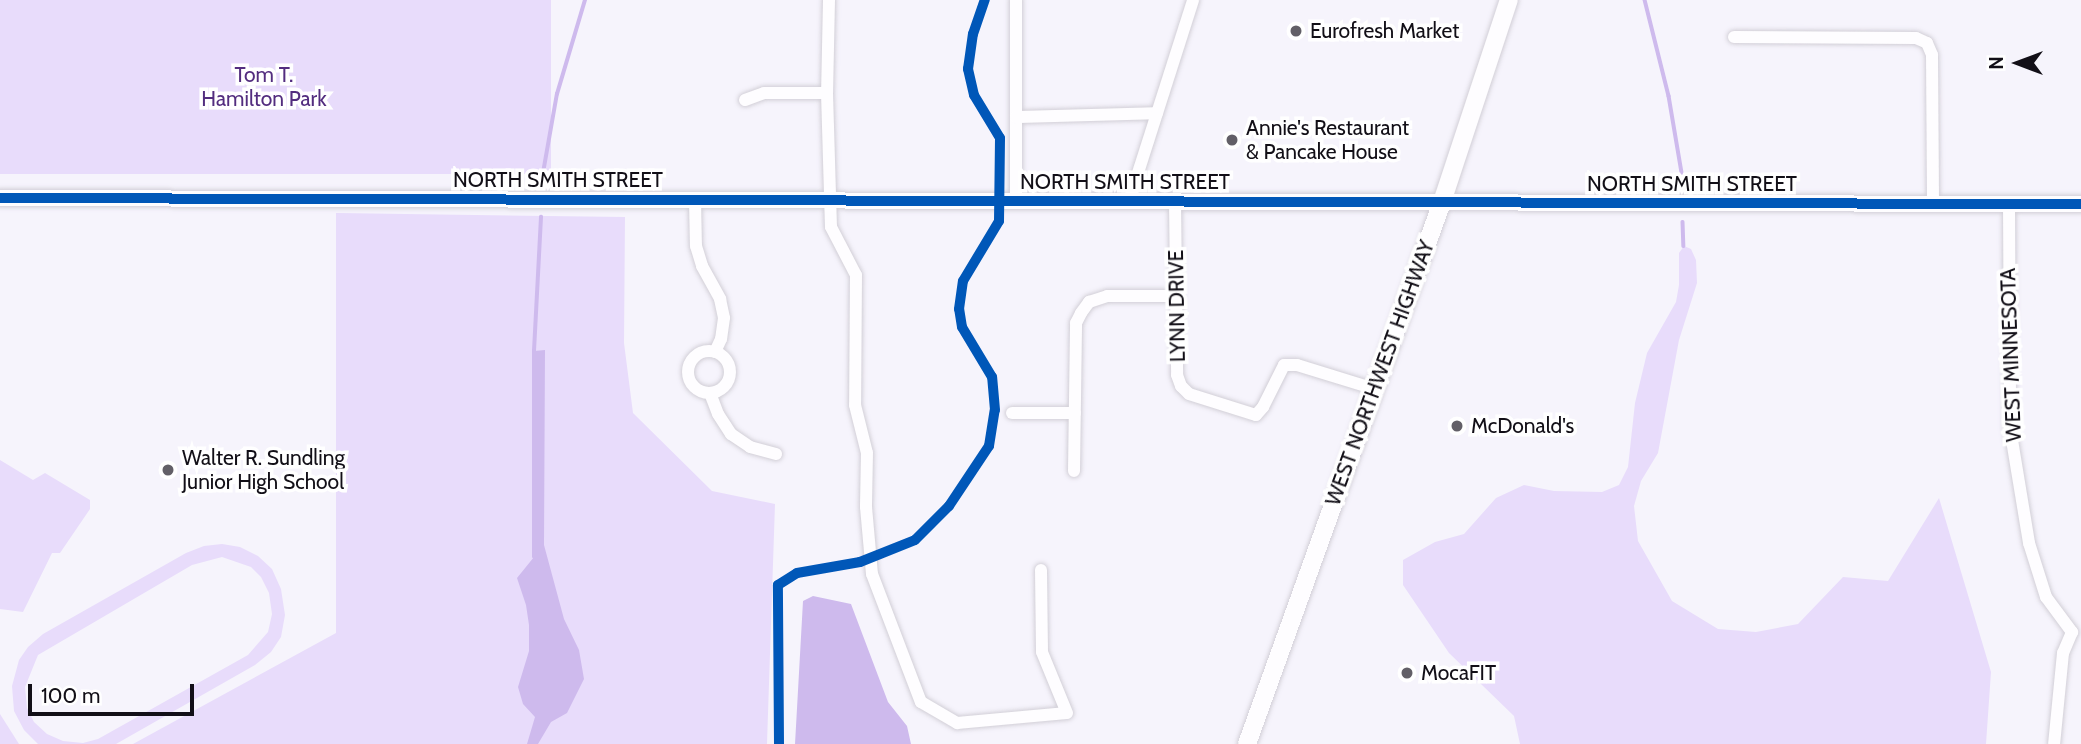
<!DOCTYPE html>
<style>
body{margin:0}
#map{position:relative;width:2081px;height:744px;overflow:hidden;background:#f6f4fc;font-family:Cabin,sans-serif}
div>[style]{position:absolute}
.green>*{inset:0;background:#e8dcfb;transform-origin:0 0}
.water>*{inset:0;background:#cebaed}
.stream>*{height:3.5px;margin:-1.75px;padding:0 1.75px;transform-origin:1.75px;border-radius:1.75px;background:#cebaed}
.roads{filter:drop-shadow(0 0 2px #d2cfd7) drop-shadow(0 0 2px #d2cfd7)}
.street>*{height:12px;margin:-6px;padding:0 6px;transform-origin:6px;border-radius:6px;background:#fefdff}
.street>.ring{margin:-6px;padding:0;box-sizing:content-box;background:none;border:12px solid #fefdff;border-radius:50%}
.secondary>*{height:16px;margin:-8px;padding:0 8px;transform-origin:8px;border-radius:8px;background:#fefdff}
.primary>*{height:18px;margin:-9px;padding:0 9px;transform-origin:9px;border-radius:9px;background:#fefdff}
.cycleway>*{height:10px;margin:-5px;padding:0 5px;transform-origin:5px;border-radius:5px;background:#0057b8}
.dots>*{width:19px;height:19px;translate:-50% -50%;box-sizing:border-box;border:4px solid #fff;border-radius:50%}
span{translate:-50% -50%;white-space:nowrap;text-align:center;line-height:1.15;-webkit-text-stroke:7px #fff;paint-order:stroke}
.poi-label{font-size:21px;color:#120f17}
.left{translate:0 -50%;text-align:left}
.park-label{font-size:21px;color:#532d7f}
.street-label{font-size:21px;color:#120f17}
.north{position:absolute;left:1983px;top:28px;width:70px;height:70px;-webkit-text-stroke:5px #fff;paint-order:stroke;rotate:270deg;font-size:19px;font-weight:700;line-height:28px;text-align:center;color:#120f17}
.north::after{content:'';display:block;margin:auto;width:24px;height:32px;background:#120f17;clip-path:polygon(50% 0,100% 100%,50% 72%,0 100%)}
.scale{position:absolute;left:28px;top:684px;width:166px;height:32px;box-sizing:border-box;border:4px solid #120f17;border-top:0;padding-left:9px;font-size:21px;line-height:24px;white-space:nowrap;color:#120f17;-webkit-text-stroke:5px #fff;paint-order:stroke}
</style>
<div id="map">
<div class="green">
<div style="left:0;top:0;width:551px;height:174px"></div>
<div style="clip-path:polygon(336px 213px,625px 217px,624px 343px,633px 413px,712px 491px,775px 504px,767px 744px,133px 744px,336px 633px)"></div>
<div style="clip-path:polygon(1684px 246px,1691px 249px,1696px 260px,1697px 283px,1679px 340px,1658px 453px,1641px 481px,1634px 506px,1638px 541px,1672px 601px,1718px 629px,1756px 632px,1798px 624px,1843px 577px,1888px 581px,1939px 498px,1991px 672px,1986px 744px,1520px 744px,1514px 716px,1449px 653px,1403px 585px,1403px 560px,1435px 542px,1464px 534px,1496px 498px,1524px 485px,1554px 491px,1602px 492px,1619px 485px,1628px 467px,1635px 403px,1647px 353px,1676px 302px,1679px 285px,1679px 253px)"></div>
<div style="clip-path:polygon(0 460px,33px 480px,45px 473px,90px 500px,90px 509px,60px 553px,52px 553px,23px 612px,0 609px)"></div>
<div style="clip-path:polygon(evenodd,222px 544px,240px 547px,258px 556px,272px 569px,281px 589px,285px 615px,281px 637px,271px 652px,255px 665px,116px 744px,38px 744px,24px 730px,14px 711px,12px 686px,19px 660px,28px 647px,43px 634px,186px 553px,204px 546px,222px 544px,222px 557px,251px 567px,261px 577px,269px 593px,272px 614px,268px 632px,248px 655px,98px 739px,83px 743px,63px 741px,47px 734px,34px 722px,27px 708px,25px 687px,38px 655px,192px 565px,222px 557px)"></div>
<div style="clip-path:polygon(0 714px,19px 744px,0 744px)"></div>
</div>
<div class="water">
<div style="clip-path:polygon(545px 350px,544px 545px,564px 619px,579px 650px,584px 679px,567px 713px,551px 722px,538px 744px,527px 744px,535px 717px,523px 704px,518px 687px,529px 651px,529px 625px,526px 605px,517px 578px,534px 557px,534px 351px)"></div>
<div style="clip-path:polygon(813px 596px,851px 604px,888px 702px,907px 726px,911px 744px,795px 744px,803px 601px)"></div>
</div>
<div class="stream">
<div style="left:1645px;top:0;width:99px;rotate:76deg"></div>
<div style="left:1669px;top:96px;width:90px;rotate:80.4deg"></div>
<div style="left:543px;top:173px;width:80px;rotate:-80deg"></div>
<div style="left:557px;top:94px;width:98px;rotate:-73.4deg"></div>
<div style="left:1683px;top:222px;width:24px;rotate:88deg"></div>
<div style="left:534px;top:557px;width:206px;rotate:-90deg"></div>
<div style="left:534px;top:351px;width:134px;rotate:-87deg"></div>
</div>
<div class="roads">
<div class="street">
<div style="left:829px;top:0;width:93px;rotate:91.2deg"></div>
<div style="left:827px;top:93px;width:134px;rotate:88.3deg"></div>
<div style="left:831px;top:227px;width:54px;rotate:62.5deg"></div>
<div style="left:856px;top:275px;width:130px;rotate:90.4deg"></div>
<div style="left:855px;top:405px;width:49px;rotate:76deg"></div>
<div style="left:867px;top:453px;width:54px;rotate:91.1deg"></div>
<div style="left:866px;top:507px;width:67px;rotate:84.9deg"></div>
<div style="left:872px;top:574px;width:137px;rotate:69.1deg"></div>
<div style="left:921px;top:702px;width:42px;rotate:30.3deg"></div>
<div style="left:957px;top:723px;width:110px;rotate:-5.2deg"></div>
<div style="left:1067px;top:713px;width:66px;rotate:-112.3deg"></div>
<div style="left:1042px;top:652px;width:82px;rotate:-90.7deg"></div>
<div style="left:1016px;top:0;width:201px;rotate:90deg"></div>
<div style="left:1734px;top:37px;width:182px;rotate:0.3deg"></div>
<div style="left:1916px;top:38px;width:12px;rotate:24deg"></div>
<div style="left:1927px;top:43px;width:13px;rotate:67deg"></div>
<div style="left:1932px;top:55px;width:148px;rotate:89.6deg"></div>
<div style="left:745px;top:100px;width:20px;rotate:-20deg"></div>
<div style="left:764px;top:93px;width:63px"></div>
<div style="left:1016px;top:117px;width:141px;rotate:-1.6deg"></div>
<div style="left:695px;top:200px;width:46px;rotate:88.8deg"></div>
<div style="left:696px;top:246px;width:21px;rotate:73deg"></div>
<div style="left:702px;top:266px;width:38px;rotate:61deg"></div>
<div style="left:720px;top:299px;width:19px;rotate:78deg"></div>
<div style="left:724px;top:318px;width:21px;rotate:98deg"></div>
<div style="left:721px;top:339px;width:14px;rotate:115deg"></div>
<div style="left:1129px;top:201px;width:211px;rotate:-72.3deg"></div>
<div style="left:1175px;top:201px;width:174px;rotate:89.3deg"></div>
<div style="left:1177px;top:375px;width:12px;rotate:70deg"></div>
<div style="left:1181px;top:386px;width:11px;rotate:45deg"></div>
<div style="left:1189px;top:394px;width:70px;rotate:17.4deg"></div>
<div style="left:1256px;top:415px;width:11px;rotate:-49deg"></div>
<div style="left:1263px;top:407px;width:47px;rotate:-63.4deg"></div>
<div style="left:1284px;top:365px;width:13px"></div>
<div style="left:1297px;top:365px;width:82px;rotate:17.1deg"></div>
<div style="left:2009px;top:204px;width:224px;rotate:89.7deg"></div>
<div style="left:2010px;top:428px;width:117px;rotate:80.6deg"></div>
<div style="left:2029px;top:543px;width:57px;rotate:72.5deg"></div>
<div style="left:2046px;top:597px;width:44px;rotate:53.4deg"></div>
<div style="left:2072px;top:632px;width:23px;rotate:113deg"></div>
<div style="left:2063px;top:653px;width:91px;rotate:95.6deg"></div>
<div class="ring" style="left:688px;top:351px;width:30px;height:30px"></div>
<div style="left:710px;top:393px;width:22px;rotate:69deg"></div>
<div style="left:718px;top:414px;width:24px;rotate:57deg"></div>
<div style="left:731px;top:434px;width:23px;rotate:34deg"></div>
<div style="left:750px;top:447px;width:27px;rotate:15deg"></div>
<div style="left:1012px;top:413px;width:63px"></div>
<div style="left:1074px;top:471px;width:148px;rotate:-89.2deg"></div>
<div style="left:1076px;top:323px;width:11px;rotate:-63deg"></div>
<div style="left:1081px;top:313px;width:14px;rotate:-54deg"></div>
<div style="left:1089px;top:302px;width:19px;rotate:-18deg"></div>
<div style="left:1107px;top:296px;width:69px"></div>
</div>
<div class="secondary">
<div style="left:0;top:198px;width:2081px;rotate:0.17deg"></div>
</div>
<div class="primary">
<div style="left:1247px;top:744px;width:576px;rotate:-70.21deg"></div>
<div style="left:1442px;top:202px;width:213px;rotate:-71.7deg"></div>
</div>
</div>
<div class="cycleway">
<div style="left:0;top:198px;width:2081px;rotate:0.17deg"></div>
<div style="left:779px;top:744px;width:159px;rotate:-90.4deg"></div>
<div style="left:778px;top:585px;width:22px;rotate:-32deg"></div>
<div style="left:797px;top:573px;width:64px;rotate:-9.9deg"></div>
<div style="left:860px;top:562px;width:59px;rotate:-21.8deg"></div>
<div style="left:915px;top:540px;width:48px;rotate:-45deg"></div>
<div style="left:949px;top:506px;width:72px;rotate:-56.3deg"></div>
<div style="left:989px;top:446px;width:36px;rotate:-81deg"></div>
<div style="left:995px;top:410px;width:33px;rotate:-95deg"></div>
<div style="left:992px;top:377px;width:58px;rotate:-121deg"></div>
<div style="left:962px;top:327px;width:18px;rotate:-99deg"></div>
<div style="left:959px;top:309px;width:28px;rotate:-82deg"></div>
<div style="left:963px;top:281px;width:70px;rotate:-59deg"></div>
<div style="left:999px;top:221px;width:83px;rotate:-89.3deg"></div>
<div style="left:1000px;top:138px;width:50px;rotate:-121.2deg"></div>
<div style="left:974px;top:95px;width:27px;rotate:-103deg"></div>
<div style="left:968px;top:69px;width:35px;rotate:-82deg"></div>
<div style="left:973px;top:34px;width:36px;rotate:-71deg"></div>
</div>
<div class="dots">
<div style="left:1296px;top:31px;background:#625f67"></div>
<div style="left:1232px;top:140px;background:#625f67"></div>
<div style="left:1457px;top:426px;background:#625f67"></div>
<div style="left:168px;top:470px;background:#625f67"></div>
<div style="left:1407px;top:673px;background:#625f67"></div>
</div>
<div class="poi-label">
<span class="left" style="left:1310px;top:31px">Eurofresh Market</span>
<span class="left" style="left:1246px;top:140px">Annie's Restaurant<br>&amp; Pancake House</span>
<span class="left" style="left:1471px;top:426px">McDonald's</span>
<span class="left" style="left:182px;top:470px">Walter R. Sundling<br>Junior High School</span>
<span class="left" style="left:1421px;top:673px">MocaFIT</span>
</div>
<div class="park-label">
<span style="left:264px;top:87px">Tom T.<br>Hamilton Park</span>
</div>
<div class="street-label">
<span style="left:558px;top:180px">NORTH SMITH STREET</span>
<span style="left:1125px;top:182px">NORTH SMITH STREET</span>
<span style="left:1692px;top:184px">NORTH SMITH STREET</span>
<span style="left:1177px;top:306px;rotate:-91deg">LYNN DRIVE</span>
<span style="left:2011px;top:355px;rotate:-92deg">WEST MINNESOTA</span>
<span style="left:1380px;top:373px;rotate:-70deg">WEST NORTHWEST HIGHWAY</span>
</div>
<div class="north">N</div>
<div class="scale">100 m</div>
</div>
